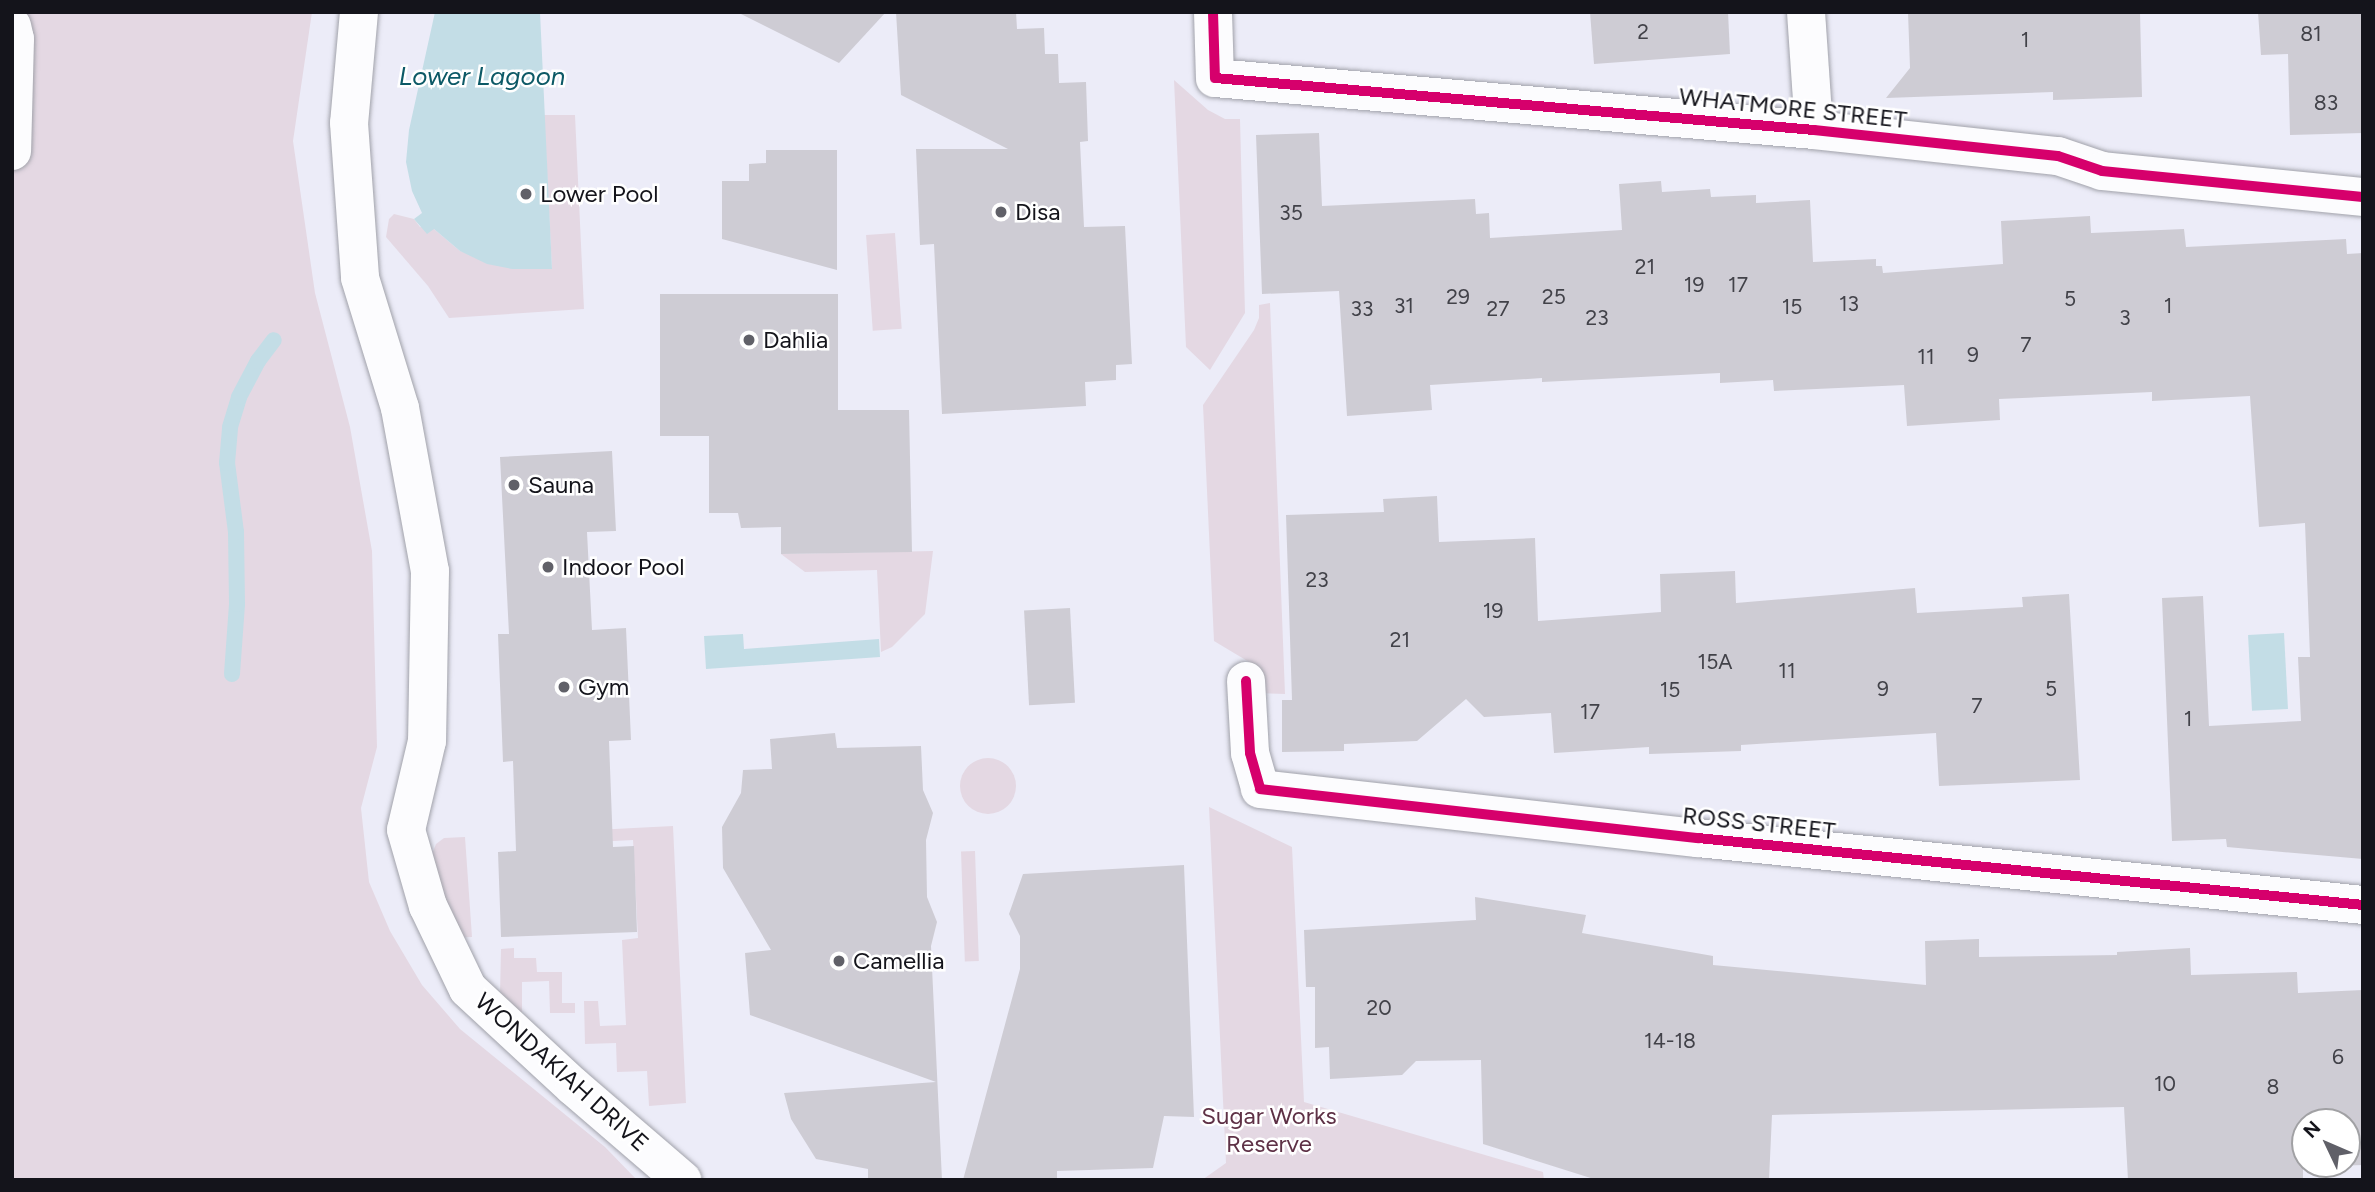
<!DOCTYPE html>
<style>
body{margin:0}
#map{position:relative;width:2375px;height:1192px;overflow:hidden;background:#ececf8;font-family:Figtree,sans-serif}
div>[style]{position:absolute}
.green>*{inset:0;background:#e4d8e3;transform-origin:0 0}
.round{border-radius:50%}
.water>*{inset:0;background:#c3dde6;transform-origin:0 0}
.stream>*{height:16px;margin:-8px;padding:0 8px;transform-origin:8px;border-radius:8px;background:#c3dde6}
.building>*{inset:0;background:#ceccd4;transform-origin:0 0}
.roads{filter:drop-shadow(0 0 2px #a1a2aa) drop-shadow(0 0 2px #a1a2aa)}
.minor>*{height:38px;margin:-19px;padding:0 19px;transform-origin:19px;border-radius:19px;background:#fcfcfe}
.cycleway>*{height:10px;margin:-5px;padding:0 5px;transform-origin:5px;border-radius:5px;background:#d6006c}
.dots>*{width:19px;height:19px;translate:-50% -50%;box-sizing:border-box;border:4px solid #fff;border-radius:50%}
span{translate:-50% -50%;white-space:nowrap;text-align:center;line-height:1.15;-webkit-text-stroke:5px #fff;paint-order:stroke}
.number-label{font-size:21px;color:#424249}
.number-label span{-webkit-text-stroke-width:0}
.street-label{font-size:24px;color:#14141b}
.poi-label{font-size:24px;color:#14141b}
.left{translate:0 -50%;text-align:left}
.park-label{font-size:24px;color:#5e3146}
.water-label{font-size:26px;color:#0c5966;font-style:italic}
.frame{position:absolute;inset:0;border:14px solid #14141b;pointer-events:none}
.north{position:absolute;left:2291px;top:1108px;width:70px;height:70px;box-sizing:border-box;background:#fff;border:2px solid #a1a1a4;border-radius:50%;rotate:314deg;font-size:19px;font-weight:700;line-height:28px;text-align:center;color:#14141b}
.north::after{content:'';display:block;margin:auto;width:24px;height:32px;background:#606068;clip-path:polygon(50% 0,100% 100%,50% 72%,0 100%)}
</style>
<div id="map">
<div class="green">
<div style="clip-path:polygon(12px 12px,312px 12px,293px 141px,315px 293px,350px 427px,372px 551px,377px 747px,361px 808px,369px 882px,390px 931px,422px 985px,460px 1029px,605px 1147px,637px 1180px,12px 1180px)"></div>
<div style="clip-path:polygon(1174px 80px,1208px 110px,1225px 119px,1240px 119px,1245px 313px,1210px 370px,1186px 347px)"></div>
<div style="clip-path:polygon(544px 115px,575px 115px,584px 309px,449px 318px,428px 286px,386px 237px,389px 219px,394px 214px,414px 219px,420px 227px,434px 229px,460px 251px,552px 269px)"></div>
<div style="left:895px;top:233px;width:96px;height:29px;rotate:86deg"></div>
<div style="clip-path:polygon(1270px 303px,1285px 694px,1251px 693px,1249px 662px,1214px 641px,1203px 405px,1254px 330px,1259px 318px,1259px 305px)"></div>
<div style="clip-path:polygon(933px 551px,925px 614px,892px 647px,881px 652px,877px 570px,805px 572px,781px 554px)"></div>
<div class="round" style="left:960px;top:758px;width:56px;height:56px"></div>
<div style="clip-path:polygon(1209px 807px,1292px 847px,1304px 1102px,1543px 1172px,1544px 1180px,1202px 1180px,1226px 1163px)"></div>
<div style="clip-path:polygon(673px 826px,686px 1103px,649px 1106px,647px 1071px,617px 1072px,616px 1043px,585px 1044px,584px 1001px,598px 1001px,600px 1026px,626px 1025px,622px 940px,638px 938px,633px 840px,536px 845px,536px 833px)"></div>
<div style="clip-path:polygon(465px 837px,472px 937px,453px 938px,433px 866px,433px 852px,436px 844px,444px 838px)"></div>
<div style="left:975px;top:851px;width:110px;height:14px;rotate:88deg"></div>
<div style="clip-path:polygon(514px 948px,514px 958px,536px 958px,537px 972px,562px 972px,562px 1003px,575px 1003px,575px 1013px,550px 1013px,549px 981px,522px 982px,522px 1013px,500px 995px,501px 949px)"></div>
</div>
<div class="water">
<div style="clip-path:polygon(435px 12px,540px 12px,552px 269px,512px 269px,487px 264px,460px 251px,434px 229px,427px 234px,414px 219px,422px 213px,412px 191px,406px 162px,409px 130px)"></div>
<div style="left:2284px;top:633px;width:76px;height:36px;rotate:87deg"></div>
<div style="clip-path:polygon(743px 634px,744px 649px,879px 639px,880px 657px,706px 669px,704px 636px)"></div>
</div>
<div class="stream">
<div style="left:232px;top:674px;width:70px;rotate:-85.9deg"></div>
<div style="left:237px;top:604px;width:72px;rotate:-90.8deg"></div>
<div style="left:236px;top:532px;width:70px;rotate:-97.4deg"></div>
<div style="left:227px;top:463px;width:36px;rotate:-85deg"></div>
<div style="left:230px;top:427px;width:31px;rotate:-73deg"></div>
<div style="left:239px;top:397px;width:41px;rotate:-62.2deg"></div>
<div style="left:258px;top:361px;width:26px;rotate:-53deg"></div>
</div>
<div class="building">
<div style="clip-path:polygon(737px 12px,886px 12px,839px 63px)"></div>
<div style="clip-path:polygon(896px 12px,1016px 12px,1017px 29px,1044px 28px,1045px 54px,1058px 54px,1059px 83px,1086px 82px,1088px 141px,1080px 142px,1084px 227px,1125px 226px,1132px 364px,1116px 365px,1116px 380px,1085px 382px,1086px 406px,942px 414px,934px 244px,920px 245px,916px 149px,1008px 149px,901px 95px)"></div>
<div style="clip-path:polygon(1590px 12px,1728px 12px,1730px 54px,1594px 64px)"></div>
<div style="clip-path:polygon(1908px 12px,2140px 12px,2142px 97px,2053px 100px,2053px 92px,1886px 98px,1910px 68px)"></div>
<div style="clip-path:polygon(2258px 12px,2363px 12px,2363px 133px,2290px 135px,2288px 54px,2261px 55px)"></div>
<div style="clip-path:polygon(1319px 133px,1322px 206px,1475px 199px,1476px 214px,1489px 213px,1490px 238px,1622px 230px,1619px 184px,1661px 181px,1662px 192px,1710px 189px,1711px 197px,1756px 195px,1756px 203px,1810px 200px,1813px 262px,1876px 259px,1876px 266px,1882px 266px,1883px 273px,2003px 264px,2001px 221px,2090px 216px,2091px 233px,2184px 229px,2186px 247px,2346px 239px,2347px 254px,2363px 253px,2363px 859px,2227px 847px,2226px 839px,2172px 841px,2162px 598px,2203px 596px,2209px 726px,2301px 721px,2298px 657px,2310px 657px,2305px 523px,2259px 527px,2250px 396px,2152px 401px,2152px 392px,1999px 399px,2000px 420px,1907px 426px,1904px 385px,1774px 391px,1773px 380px,1720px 383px,1720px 373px,1542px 382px,1542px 378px,1430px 385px,1432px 410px,1347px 416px,1339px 291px,1262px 294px,1256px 135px)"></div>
<div style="clip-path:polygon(766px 150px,837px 150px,837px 270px,722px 239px,722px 181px,749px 181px,749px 164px,766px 163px)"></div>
<div style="clip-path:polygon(660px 294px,838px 294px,838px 410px,909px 410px,912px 552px,781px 554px,781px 527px,741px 528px,738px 513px,709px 513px,709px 436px,660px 436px)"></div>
<div style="clip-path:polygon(612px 451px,616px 531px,587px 532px,592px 630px,626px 628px,631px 740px,609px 741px,613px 847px,634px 846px,637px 932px,501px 937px,498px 852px,516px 851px,513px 761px,503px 762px,498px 634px,509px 634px,500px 457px)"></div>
<div style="clip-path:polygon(1437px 496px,1439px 542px,1535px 538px,1538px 621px,1661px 612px,1660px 574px,1687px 573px,1735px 571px,1736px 603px,1915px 588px,1917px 613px,2023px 607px,2022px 597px,2069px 594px,2080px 780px,1939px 786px,1936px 733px,1741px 745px,1741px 751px,1649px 754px,1649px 747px,1554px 753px,1551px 713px,1484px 717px,1466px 699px,1417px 741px,1344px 744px,1344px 751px,1282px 752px,1282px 700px,1292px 700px,1286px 515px,1384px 512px,1383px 499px)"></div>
<div style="left:1070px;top:608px;width:95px;height:46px;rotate:87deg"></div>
<div style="clip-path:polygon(835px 733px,837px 748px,921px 746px,923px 790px,933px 813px,926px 840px,927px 897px,937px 922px,931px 946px,942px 1180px,868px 1180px,868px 1169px,816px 1159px,791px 1119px,784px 1093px,936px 1082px,750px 1015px,745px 953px,771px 950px,723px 868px,722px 827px,741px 793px,743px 770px,772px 769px,770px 739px)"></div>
<div style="clip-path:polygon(1184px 865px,1194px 1117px,1164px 1116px,1153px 1168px,1057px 1171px,1057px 1180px,963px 1180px,1020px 969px,1020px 936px,1009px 914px,1023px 874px)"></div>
<div style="clip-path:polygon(evenodd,1475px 897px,1586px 915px,1582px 933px,1713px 956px,1713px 965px,1926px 985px,1925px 941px,1979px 939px,1979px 957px,2117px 955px,2117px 952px,2190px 948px,2191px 975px,2297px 972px,2298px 993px,2363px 990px,2363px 1165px,2303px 1167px,2303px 1180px,2128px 1180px,2124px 1107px,1772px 1115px,1769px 1180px,1597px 1180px,1483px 1144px,1481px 1060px,1416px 1061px,1402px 1075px,1330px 1079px,1329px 1047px,1315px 1048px,1315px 987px,1306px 987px,1304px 930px,1476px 920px,1475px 897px,2305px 1122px,2347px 1122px,2347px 1164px,2305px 1164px,2305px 1122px)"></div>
</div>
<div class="roads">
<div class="minor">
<div style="left:359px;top:12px;width:111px;rotate:95.1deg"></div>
<div style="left:349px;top:123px;width:155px;rotate:85.9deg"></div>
<div style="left:360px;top:278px;width:136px;rotate:72.9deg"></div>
<div style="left:400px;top:408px;width:166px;rotate:79.6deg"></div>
<div style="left:430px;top:571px;width:170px;rotate:91deg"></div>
<div style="left:427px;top:741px;width:91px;rotate:103.3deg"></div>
<div style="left:406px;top:830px;width:79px;rotate:73.9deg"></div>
<div style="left:428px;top:906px;width:92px;rotate:64.3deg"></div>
<div style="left:468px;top:989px;width:144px;rotate:42.8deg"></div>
<div style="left:574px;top:1087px;width:143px;rotate:40.7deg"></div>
<div style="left:1213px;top:12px;width:66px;rotate:88.3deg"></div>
<div style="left:1215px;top:78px;width:601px;rotate:4.96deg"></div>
<div style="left:1814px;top:130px;width:245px;rotate:6.1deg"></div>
<div style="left:2058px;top:156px;width:46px;rotate:18.8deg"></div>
<div style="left:2102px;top:171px;width:262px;rotate:5.7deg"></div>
<div style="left:1806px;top:12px;width:118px;rotate:86.1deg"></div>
<div style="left:12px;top:26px;width:13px;rotate:77deg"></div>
<div style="left:15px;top:39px;width:112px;rotate:91.5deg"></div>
<div style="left:1246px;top:681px;width:72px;rotate:86.8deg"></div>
<div style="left:1250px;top:753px;width:37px;rotate:74deg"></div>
<div style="left:1260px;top:789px;width:441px;rotate:6.4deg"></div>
<div style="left:1698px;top:838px;width:668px;rotate:5.75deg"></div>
</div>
</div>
<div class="cycleway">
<div style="left:1213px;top:12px;width:66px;rotate:88.3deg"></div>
<div style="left:1215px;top:78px;width:601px;rotate:4.96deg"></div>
<div style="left:1814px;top:130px;width:245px;rotate:6.1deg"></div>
<div style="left:2058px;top:156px;width:46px;rotate:18.8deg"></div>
<div style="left:2102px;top:171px;width:262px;rotate:5.7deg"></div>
<div style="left:1246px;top:681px;width:72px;rotate:86.8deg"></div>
<div style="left:1250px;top:753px;width:37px;rotate:74deg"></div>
<div style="left:1260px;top:789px;width:441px;rotate:6.4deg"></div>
<div style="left:1698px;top:838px;width:668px;rotate:5.75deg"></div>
</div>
<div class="dots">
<div style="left:526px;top:194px;background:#606068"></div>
<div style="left:1001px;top:212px;background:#606068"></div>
<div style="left:749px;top:340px;background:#606068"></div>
<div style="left:514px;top:485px;background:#606068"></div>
<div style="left:548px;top:567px;background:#606068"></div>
<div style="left:564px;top:687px;background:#606068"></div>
<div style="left:839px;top:961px;background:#606068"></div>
</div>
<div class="number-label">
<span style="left:1643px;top:32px">2</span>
<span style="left:2311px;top:34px">81</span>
<span style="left:2025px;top:40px">1</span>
<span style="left:2326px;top:103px">83</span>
<span style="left:1291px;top:213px">35</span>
<span style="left:1645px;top:267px">21</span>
<span style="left:1694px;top:285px">19</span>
<span style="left:1738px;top:285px">17</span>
<span style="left:1458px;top:297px">29</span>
<span style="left:1554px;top:297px">25</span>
<span style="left:2070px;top:299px">5</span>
<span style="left:1849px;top:304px">13</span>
<span style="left:1404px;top:306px">31</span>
<span style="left:2168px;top:306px">1</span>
<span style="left:1792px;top:307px">15</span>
<span style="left:1362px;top:309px">33</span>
<span style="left:1498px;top:309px">27</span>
<span style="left:1597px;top:318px">23</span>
<span style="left:2125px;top:318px">3</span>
<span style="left:2026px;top:345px">7</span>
<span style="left:1973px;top:355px">9</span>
<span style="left:1926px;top:357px">11</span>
<span style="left:1317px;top:580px">23</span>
<span style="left:1493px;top:611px">19</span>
<span style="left:1400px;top:640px">21</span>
<span style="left:1715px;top:662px">15A</span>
<span style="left:1787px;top:671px">11</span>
<span style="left:1883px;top:689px">9</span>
<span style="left:2051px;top:689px">5</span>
<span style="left:1670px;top:690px">15</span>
<span style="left:1977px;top:706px">7</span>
<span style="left:1590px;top:712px">17</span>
<span style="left:2188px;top:719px">1</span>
<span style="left:1379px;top:1008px">20</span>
<span style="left:1670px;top:1041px">14-18</span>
<span style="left:2338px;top:1057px">6</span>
<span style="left:2165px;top:1084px">10</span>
<span style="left:2273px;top:1087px">8</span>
</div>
<div class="street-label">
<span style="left:1793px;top:108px;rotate:6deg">WHATMORE STREET</span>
<span style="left:1759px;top:823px;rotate:6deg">ROSS STREET</span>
<span style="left:562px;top:1072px;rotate:42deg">WONDAKIAH DRIVE</span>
</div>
<div class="poi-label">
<span class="left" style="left:540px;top:194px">Lower Pool</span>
<span class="left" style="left:1015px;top:212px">Disa</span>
<span class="left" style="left:763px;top:340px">Dahlia</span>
<span class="left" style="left:528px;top:485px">Sauna</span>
<span class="left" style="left:562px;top:567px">Indoor Pool</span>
<span class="left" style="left:578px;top:687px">Gym</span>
<span class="left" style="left:853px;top:961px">Camellia</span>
</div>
<div class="park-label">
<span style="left:1269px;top:1130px">Sugar Works<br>Reserve</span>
</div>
<div class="water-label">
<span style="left:482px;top:77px">Lower Lagoon</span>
</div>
<div class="frame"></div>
<div class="north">N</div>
</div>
